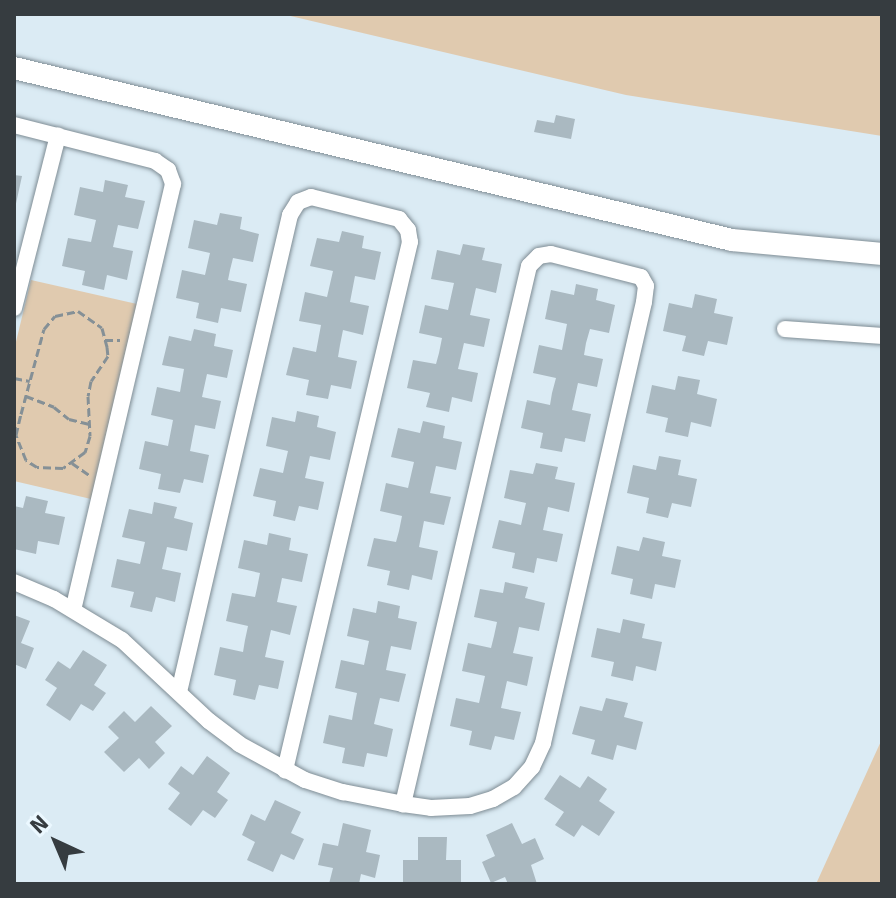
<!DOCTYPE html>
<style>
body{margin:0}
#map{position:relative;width:896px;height:898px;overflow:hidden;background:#dbebf4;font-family:Signika,sans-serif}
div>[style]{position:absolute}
.green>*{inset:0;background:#e0caaf}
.building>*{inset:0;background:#aab9c1}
.path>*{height:3px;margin-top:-1.5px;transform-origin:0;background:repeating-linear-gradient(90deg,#859096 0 8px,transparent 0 12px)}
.roads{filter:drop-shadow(0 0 2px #7e8c94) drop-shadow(0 0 2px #7e8c94)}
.minor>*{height:16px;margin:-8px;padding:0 8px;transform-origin:8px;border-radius:8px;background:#fff}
.major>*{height:22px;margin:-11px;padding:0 11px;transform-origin:11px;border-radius:11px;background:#fff}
span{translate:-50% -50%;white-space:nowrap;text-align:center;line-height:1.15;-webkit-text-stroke:8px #ebf8ff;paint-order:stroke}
.frame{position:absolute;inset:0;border:16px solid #363c40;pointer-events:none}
.north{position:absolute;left:16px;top:802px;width:80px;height:80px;-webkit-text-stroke:6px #ebf8ff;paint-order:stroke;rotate:316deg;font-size:22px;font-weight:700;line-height:32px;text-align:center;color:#363c40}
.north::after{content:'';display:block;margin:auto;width:28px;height:36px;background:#363c40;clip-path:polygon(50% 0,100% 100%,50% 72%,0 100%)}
</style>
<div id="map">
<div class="green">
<div style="clip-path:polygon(282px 14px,882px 14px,882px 136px,626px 95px)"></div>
<div style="clip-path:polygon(31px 280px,137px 304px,91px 499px,14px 481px,14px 350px)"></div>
<div style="clip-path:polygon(882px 739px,882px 884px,816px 884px)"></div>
</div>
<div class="building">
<div style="clip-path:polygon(556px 115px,575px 119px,571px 139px,534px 132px,537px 120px,554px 123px)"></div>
<div style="clip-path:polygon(14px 175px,22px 176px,15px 208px,14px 207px)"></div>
<div style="clip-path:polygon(105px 180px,128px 185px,125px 197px,145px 201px,138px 229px,118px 225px,113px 247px,133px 251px,127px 280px,107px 275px,104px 290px,82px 285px,85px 271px,62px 266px,68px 238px,91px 242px,96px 220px,74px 215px,80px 187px,103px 192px)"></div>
<div style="clip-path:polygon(220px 213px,242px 217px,240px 229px,259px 234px,253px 262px,233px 258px,230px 270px,228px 280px,247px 284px,241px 312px,221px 308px,218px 323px,196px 318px,199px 303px,176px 298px,182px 270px,205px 275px,210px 253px,188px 248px,194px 220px,217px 225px)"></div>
<div style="clip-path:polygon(342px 231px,364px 236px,362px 248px,381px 252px,375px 280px,355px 276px,350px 302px,369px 306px,363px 335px,343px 330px,340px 345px,338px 357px,357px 361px,351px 389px,331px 385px,328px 399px,306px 395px,309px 380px,286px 375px,293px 347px,316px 352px,321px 325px,299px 321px,305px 292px,327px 297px,333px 271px,310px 266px,317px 238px,339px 242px)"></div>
<div style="clip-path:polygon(463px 244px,485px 248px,482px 260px,502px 264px,496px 293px,476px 288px,470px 315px,490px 319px,484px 347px,464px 343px,458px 369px,478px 373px,472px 402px,452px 397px,449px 412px,426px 407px,430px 393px,407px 388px,413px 360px,436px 364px,439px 353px,442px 338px,419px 333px,425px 305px,448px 310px,454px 283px,431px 279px,437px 250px,460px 255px)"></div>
<div style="clip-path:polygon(576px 284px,598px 289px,596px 300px,615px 305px,609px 333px,590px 329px,586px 343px,584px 355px,603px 359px,597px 387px,578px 383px,572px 410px,591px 414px,585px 442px,565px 438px,562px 452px,540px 448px,543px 433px,521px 428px,527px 400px,550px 405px,552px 393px,556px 378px,533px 373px,539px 345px,562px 350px,567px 324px,545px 319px,551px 290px,574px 295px)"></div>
<div style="clip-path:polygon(695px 294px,717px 299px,714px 313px,733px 317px,727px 345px,708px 341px,704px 356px,682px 351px,686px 336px,663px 331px,669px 303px,692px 308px)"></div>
<div style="clip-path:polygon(194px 329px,216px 334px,214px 346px,233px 350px,227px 378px,207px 374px,202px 397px,221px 401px,215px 429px,195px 425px,190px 451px,209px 455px,203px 483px,184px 479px,180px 493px,158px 489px,161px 474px,139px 469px,145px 441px,168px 446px,173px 420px,151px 415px,157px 387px,180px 392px,184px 369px,162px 365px,169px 336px,191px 341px)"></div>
<div style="clip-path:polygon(678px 376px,700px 380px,697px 394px,717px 399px,711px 427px,691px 422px,688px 437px,665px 432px,668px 418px,646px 413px,652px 385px,675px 390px)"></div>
<div style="clip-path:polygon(297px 411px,319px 416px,317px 427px,336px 432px,330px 460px,310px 456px,305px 478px,324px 482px,318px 510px,299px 506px,295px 521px,273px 516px,276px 501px,253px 496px,260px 468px,283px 473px,285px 464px,288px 451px,266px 446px,272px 417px,295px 422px)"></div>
<div style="clip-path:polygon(423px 421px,445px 426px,443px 438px,462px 442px,456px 470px,436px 466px,430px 493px,451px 497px,444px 525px,424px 521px,419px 547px,438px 551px,432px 580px,412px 575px,409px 590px,387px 585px,390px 571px,367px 566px,374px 538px,396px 542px,399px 531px,402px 516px,380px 511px,386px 483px,408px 488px,414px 462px,391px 457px,398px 428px,420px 433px)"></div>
<div style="clip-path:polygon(659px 456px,681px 460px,678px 475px,697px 479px,691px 507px,672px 503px,668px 518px,646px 513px,649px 498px,627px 493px,633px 465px,656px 470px)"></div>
<div style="clip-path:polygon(536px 463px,558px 467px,555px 479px,575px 483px,569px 512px,548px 507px,543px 530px,563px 534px,557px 562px,537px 558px,534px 573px,512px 568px,515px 553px,492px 548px,499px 520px,521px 525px,523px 516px,526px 503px,504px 498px,510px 470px,533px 474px)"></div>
<div style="clip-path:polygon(26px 496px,48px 501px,45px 513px,65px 517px,59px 545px,38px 541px,36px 554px,14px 549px,14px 506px,23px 508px)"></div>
<div style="clip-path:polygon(154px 502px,177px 507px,174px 518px,193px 523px,187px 551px,167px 547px,162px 569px,181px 573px,175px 602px,156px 597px,152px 612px,130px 607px,134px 592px,111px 587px,117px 559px,140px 564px,145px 542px,122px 537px,129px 509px,152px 514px)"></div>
<div style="clip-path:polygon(269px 533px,291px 538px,289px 550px,308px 554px,302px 582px,282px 578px,277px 602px,297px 606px,290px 635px,271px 630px,265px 657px,284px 661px,278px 689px,259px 685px,255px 700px,233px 695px,236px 680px,214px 675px,220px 647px,243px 652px,245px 640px,248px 626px,226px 621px,232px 593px,255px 597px,257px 588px,260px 573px,238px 568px,244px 540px,267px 545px)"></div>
<div style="clip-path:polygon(643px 537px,665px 542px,662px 556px,681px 560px,675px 588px,655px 584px,652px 599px,630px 594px,633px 579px,611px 574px,617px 546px,639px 551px)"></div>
<div style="clip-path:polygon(505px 582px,528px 587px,525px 598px,545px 603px,539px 631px,519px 627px,516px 641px,513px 653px,533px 657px,527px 686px,507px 681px,501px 708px,521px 712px,514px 740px,495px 736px,491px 750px,469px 745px,472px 731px,450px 726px,456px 698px,479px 703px,485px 676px,462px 671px,468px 643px,491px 648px,494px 636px,497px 622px,474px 617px,480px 589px,503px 593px)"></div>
<div style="clip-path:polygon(378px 601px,400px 606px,398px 618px,417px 622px,411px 650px,391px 646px,388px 660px,386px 670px,406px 674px,399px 702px,380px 698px,374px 724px,393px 729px,387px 757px,367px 753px,364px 767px,342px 763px,345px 748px,323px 743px,329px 715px,352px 720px,354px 708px,357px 693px,335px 688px,341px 660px,364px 665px,369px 641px,347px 636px,353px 608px,376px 613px)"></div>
<div style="clip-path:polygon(14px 615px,30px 621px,21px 643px,34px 648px,26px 669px,14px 664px)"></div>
<div style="clip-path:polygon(623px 619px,645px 624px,642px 638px,662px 642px,656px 671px,636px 666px,633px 681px,611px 676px,614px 662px,591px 657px,597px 628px,620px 633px)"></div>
<div style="clip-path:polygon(83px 650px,107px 665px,94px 685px,106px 693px,93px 711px,81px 704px,70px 721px,46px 705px,57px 688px,45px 680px,58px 661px,70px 669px)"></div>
<div style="clip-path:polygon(606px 698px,628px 703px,624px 717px,643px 722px,636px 750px,617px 745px,613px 760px,591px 754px,595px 740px,572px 734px,580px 706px,602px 711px)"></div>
<div style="clip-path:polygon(151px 706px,172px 726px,155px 742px,165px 753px,149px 769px,139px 758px,124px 772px,104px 752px,119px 738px,108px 727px,124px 711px,135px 722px)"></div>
<div style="clip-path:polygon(207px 756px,230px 773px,217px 792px,228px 800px,215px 818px,203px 810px,191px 826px,168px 809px,180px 793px,168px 784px,181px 766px,193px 775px)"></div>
<div style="clip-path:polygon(560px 775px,580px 788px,588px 776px,607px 789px,599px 801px,615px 812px,599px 836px,582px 825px,574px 837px,555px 825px,564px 812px,544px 799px)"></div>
<div style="clip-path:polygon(275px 800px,301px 812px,291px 833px,304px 839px,294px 860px,281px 854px,273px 872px,247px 860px,255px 842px,242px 835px,251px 814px,265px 821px)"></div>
<div style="clip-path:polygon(343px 823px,371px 830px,366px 852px,380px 855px,375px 878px,361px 874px,359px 884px,329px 884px,333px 868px,318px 865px,323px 843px,338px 846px)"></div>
<div style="clip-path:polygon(512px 823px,522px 844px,535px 838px,544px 859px,531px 865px,537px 884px,508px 884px,505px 877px,491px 883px,482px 862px,495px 856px,486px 835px)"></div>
<div style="clip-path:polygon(418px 837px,447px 837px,446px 860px,461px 860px,461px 883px,403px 883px,403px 860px,418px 860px)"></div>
</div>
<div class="path">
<div style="left:78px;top:311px;width:29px;rotate:35deg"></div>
<div style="left:102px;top:328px;width:20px;rotate:75deg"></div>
<div style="left:107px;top:347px;width:9px;rotate:84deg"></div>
<div style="left:108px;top:356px;width:30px;rotate:124deg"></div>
<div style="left:91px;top:381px;width:15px;rotate:101deg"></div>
<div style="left:88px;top:396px;width:40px;rotate:87.1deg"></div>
<div style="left:90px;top:436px;width:17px;rotate:107deg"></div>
<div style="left:85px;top:452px;width:27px;rotate:144deg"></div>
<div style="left:63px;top:468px;width:26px;rotate:-178deg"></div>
<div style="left:37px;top:467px;width:13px;rotate:-148deg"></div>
<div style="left:26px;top:460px;width:27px;rotate:-112deg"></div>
<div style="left:16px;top:435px;width:22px;rotate:-77deg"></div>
<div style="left:21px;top:414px;width:88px;rotate:-74.9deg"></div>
<div style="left:44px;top:329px;width:17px;rotate:-50deg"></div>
<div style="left:55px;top:316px;width:24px;rotate:-12deg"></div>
<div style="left:105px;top:340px;width:15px"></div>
<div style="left:14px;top:378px;width:16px;rotate:11deg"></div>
<div style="left:26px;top:396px;width:30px;rotate:21deg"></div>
<div style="left:54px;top:407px;width:19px;rotate:39deg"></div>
<div style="left:69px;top:419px;width:21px;rotate:14deg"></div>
<div style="left:72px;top:463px;width:21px;rotate:35deg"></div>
</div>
<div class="roads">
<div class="minor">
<div style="left:14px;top:125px;width:146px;rotate:14.3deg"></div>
<div style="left:155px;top:161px;width:16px;rotate:35deg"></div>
<div style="left:168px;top:170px;width:15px;rotate:70deg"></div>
<div style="left:173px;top:184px;width:437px;rotate:103.2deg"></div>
<div style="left:14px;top:308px;width:178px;rotate:-75.7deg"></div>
<div style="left:785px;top:329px;width:97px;rotate:4.1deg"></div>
<div style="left:14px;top:582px;width:43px;rotate:23deg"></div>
<div style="left:54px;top:599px;width:79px;rotate:31.1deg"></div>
<div style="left:122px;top:640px;width:119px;rotate:43deg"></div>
<div style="left:209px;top:721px;width:38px;rotate:37deg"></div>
<div style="left:239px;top:744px;width:75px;rotate:28.6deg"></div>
<div style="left:305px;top:780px;width:40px;rotate:18deg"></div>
<div style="left:343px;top:792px;width:61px;rotate:11.3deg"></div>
<div style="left:403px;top:804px;width:28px;rotate:8deg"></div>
<div style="left:431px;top:808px;width:39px;rotate:-3deg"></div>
<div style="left:470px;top:806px;width:24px;rotate:-17deg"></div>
<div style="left:493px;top:799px;width:24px;rotate:-30deg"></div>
<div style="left:514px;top:787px;width:27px;rotate:-48deg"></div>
<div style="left:532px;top:767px;width:26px;rotate:-65deg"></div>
<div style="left:543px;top:743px;width:452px;rotate:-77.1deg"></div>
<div style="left:644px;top:302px;width:16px;rotate:-83deg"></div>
<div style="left:646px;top:286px;width:10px;rotate:-119deg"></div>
<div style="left:641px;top:277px;width:93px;rotate:-165.7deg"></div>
<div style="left:551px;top:254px;width:12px;rotate:171deg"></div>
<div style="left:539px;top:256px;width:14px;rotate:135deg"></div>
<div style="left:529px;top:266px;width:553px;rotate:103.18deg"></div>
<div style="left:179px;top:692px;width:490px;rotate:-76.9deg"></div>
<div style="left:290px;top:215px;width:15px;rotate:-58deg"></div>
<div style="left:298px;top:202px;width:14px;rotate:-21deg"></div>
<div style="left:311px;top:197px;width:91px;rotate:14deg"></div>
<div style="left:399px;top:219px;width:14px;rotate:51deg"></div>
<div style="left:408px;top:230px;width:12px;rotate:81deg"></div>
<div style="left:410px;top:242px;width:543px;rotate:103.32deg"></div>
</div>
<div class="major">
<div style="left:14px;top:68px;width:738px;rotate:13.47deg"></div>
<div style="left:732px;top:240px;width:151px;rotate:5.3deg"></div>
</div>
</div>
<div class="frame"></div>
<div class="north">N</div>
</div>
